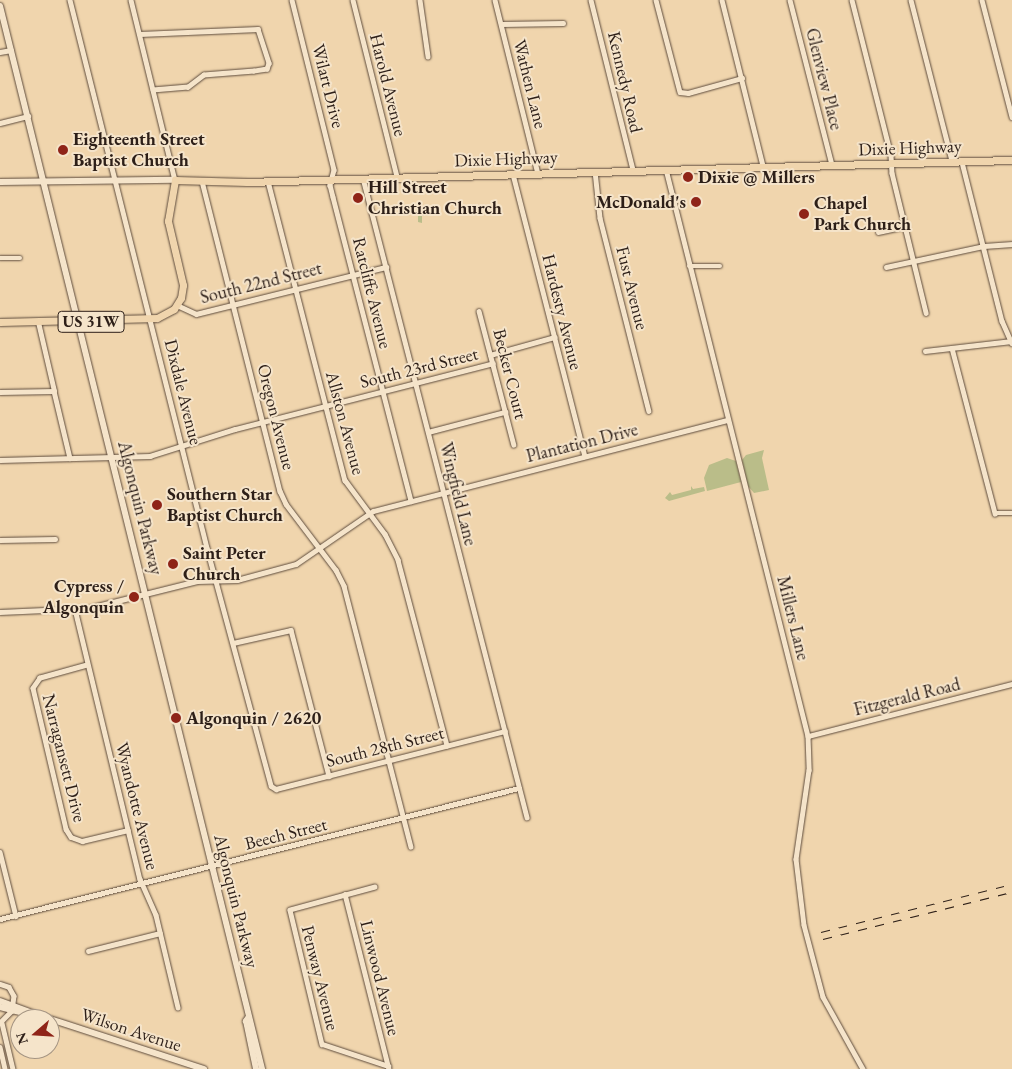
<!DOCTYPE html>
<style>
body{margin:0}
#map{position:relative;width:1012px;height:1069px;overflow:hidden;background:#f0d5ad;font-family:"EB Garamond",serif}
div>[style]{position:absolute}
.green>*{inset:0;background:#babd89}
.roads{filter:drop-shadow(0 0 1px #5e4c3d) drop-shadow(0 0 1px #5e4c3d)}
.street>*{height:4.5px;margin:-2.25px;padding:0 2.25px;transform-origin:2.25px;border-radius:2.25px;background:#f5e4ca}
.secondary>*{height:6px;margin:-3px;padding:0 3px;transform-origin:3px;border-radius:3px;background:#f5e4ca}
.primary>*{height:7px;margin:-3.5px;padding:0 3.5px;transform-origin:3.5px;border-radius:3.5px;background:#f0d5ad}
.rail>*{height:1px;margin-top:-0.5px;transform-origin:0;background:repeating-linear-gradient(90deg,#2d1f18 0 9px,transparent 0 18px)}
.dots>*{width:14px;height:14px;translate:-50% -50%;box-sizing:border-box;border:2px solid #f5e4ca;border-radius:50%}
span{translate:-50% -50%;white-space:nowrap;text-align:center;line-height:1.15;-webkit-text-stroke:4px #f5e4ca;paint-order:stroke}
.shield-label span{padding:1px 4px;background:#f5e4ca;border:1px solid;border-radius:4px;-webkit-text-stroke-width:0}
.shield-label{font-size:16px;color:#2d1f18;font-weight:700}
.street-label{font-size:18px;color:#2d1f18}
.poi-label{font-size:18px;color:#2d1f18;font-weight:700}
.left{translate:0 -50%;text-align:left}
.right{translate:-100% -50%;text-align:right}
.north{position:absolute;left:10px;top:1009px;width:50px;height:50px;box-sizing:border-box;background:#f5e4ca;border:1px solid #a59583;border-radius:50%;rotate:251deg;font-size:14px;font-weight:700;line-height:20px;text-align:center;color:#2d1f18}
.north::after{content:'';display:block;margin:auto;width:18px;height:22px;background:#8f2418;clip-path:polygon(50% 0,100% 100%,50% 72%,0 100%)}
</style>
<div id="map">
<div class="green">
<div style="clip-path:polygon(418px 209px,429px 211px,429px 215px,422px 216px,422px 223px,418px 222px)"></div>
<div style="clip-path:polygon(764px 450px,762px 458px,769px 490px,754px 493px,748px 486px,742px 460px,746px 455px)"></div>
<div style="clip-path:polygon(727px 458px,736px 461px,741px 482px,707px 491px,704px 478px,709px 465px)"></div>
<div style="clip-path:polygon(691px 486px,693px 489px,704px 487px,705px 491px,669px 501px,665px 498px,670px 492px,672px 495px,691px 490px)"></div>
</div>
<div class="roads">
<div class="street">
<div style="left:70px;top:0;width:565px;rotate:75.96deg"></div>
<div style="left:207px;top:548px;width:246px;rotate:74.9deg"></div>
<div style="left:271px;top:786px;width:6px;rotate:31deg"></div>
<div style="left:276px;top:789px;width:236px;rotate:-14.2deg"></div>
<div style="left:131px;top:0;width:185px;rotate:76.3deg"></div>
<div style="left:292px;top:0;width:175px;rotate:76.1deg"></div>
<div style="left:334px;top:170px;width:16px;rotate:105deg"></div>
<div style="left:330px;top:185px;width:12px;rotate:76deg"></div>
<div style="left:333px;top:197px;width:314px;rotate:75.6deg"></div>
<div style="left:353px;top:0;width:182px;rotate:76deg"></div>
<div style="left:420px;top:0;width:57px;rotate:81.9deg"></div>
<div style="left:495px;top:0;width:179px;rotate:76.1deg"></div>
<div style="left:591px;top:0;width:175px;rotate:76.1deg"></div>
<div style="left:656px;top:0;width:95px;rotate:75.4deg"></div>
<div style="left:680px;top:92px;width:8px;rotate:7deg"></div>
<div style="left:688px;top:93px;width:56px;rotate:-15.5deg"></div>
<div style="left:722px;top:0;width:171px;rotate:76.1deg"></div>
<div style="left:790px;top:0;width:170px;rotate:75.7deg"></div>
<div style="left:852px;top:0;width:160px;rotate:75.9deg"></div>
<div style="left:891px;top:155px;width:18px;rotate:87deg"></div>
<div style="left:892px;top:173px;width:144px;rotate:76.3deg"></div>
<div style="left:911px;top:0;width:166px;rotate:75.7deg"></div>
<div style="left:982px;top:0;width:121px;rotate:75.6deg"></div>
<div style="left:502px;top:24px;width:61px;rotate:-0.9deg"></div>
<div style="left:140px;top:34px;width:118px;rotate:-2.4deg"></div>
<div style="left:258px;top:29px;width:36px;rotate:72deg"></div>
<div style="left:269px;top:63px;width:6px;rotate:108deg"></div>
<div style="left:267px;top:69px;width:13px;rotate:171deg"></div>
<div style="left:254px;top:71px;width:50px;rotate:175.4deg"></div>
<div style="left:204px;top:75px;width:20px;rotate:143deg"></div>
<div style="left:188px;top:87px;width:35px;rotate:175deg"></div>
<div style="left:0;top:52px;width:11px;rotate:-10deg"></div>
<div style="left:0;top:123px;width:29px;rotate:-14deg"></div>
<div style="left:962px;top:162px;width:164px;rotate:75.9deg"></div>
<div style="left:1002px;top:321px;width:24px;rotate:66deg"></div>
<div style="left:666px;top:169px;width:585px;rotate:75.94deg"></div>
<div style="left:808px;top:736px;width:34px;rotate:88deg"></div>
<div style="left:809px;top:770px;width:90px;rotate:98.3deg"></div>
<div style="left:796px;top:859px;width:66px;rotate:83.1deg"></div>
<div style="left:804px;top:925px;width:74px;rotate:75.2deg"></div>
<div style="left:823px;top:997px;width:82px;rotate:60.9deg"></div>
<div style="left:595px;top:171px;width:47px;rotate:83.9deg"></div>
<div style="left:600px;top:218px;width:199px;rotate:75.8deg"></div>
<div style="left:513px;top:174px;width:291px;rotate:75.7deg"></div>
<div style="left:363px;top:178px;width:660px;rotate:75.61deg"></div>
<div style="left:202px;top:181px;width:320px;rotate:75.9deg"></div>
<div style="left:280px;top:491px;width:14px;rotate:65deg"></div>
<div style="left:286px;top:504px;width:83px;rotate:52.9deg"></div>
<div style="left:336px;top:570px;width:18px;rotate:63deg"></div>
<div style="left:344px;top:586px;width:269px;rotate:75.6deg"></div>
<div style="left:268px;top:181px;width:309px;rotate:75.6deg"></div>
<div style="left:345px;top:480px;width:67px;rotate:53.5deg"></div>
<div style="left:385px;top:534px;width:29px;rotate:63deg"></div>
<div style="left:398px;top:560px;width:192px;rotate:75.2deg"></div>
<div style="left:878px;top:232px;width:29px;rotate:-12deg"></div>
<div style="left:0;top:258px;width:20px"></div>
<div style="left:689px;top:266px;width:31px"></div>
<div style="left:886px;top:267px;width:100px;rotate:-12.1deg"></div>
<div style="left:984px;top:246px;width:28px;rotate:-4deg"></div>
<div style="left:177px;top:305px;width:21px;rotate:25deg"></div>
<div style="left:196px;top:314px;width:196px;rotate:-13.9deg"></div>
<div style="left:479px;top:311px;width:138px;rotate:75.4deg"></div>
<div style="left:952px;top:348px;width:171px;rotate:75.4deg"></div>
<div style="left:995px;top:513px;width:17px"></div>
<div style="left:925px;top:351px;width:87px;rotate:-6.6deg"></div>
<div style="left:490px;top:355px;width:67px;rotate:-15.5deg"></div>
<div style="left:54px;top:391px;width:69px;rotate:76.6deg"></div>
<div style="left:0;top:392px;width:54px;rotate:-1.1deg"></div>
<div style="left:54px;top:391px;width:71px;rotate:-103.1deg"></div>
<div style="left:428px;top:432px;width:80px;rotate:-14.6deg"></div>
<div style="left:0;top:460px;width:150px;rotate:-1.5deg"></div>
<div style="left:150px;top:456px;width:89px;rotate:-17.6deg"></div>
<div style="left:235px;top:429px;width:266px;rotate:-14.3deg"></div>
<div style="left:0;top:540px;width:55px;rotate:-1deg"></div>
<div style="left:75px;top:609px;width:278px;rotate:76.5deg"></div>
<div style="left:140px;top:879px;width:39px;rotate:66deg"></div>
<div style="left:156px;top:915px;width:95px;rotate:76.6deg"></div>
<div style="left:0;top:612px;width:89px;rotate:-2.6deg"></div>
<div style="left:89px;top:608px;width:111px;rotate:-14deg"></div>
<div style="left:197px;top:581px;width:40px;rotate:-1.4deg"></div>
<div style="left:237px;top:580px;width:61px;rotate:-15.2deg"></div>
<div style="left:296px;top:564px;width:93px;rotate:-34.5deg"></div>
<div style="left:373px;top:511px;width:366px;rotate:-14.4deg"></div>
<div style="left:233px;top:643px;width:59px;rotate:-12.6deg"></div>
<div style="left:291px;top:630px;width:151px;rotate:75.4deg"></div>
<div style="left:87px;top:665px;width:49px;rotate:164.5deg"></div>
<div style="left:40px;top:678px;width:12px;rotate:125deg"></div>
<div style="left:33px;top:688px;width:145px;rotate:76.8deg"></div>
<div style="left:66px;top:829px;width:9px;rotate:58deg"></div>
<div style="left:71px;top:837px;width:12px;rotate:20deg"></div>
<div style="left:82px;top:841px;width:47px;rotate:-13.4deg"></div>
<div style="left:808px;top:736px;width:211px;rotate:-14.3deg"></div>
<div style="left:0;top:852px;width:66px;rotate:76deg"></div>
<div style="left:375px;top:887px;width:88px;rotate:164.9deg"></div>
<div style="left:290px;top:910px;width:138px;rotate:76.6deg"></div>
<div style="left:322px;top:1044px;width:70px;rotate:18.4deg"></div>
<div style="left:345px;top:894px;width:180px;rotate:75.9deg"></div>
<div style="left:0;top:919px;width:535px;rotate:-14.17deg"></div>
<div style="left:88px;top:951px;width:74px;rotate:-14deg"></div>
<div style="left:0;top:984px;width:9px;rotate:18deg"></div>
<div style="left:9px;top:987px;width:10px;rotate:61deg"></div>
<div style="left:14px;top:996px;width:15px;rotate:98deg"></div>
<div style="left:12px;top:1011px;width:17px;rotate:135deg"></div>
<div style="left:2px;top:1023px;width:47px;rotate:76.6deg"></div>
<div style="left:0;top:1047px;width:23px;rotate:77deg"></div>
</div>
<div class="secondary">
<div style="left:0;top:6px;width:1095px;rotate:76.15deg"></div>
<div style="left:0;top:182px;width:175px;rotate:-0.7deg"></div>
<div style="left:0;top:1001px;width:52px;rotate:20.2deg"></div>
<div style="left:0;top:1007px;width:33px;rotate:14deg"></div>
<div style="left:248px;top:1018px;width:4px;rotate:124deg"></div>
<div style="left:246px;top:1021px;width:49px;rotate:78.2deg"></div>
<div style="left:50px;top:1019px;width:162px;rotate:18deg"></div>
</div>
<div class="primary">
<div style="left:0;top:322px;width:157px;rotate:-1.5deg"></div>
<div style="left:157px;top:318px;width:19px;rotate:-28deg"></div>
<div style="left:174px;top:309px;width:13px;rotate:-58deg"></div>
<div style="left:181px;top:298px;width:13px;rotate:-81deg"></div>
<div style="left:183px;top:285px;width:66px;rotate:-103.2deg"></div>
<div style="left:168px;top:221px;width:42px;rotate:-80.3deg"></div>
<div style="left:175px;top:180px;width:72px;rotate:1.6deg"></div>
<div style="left:247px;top:182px;width:765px;rotate:-1.65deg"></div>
</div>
</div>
<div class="rail">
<div style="left:821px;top:932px;width:197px;rotate:-14.1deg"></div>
<div style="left:823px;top:939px;width:195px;rotate:-14deg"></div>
</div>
<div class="dots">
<div style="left:63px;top:150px;background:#8f2418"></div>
<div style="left:688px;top:177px;background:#8f2418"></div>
<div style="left:358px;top:198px;background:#8f2418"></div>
<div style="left:696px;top:202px;background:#8f2418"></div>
<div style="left:804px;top:214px;background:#8f2418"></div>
<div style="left:157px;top:505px;background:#8f2418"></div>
<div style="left:173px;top:564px;background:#8f2418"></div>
<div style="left:134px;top:597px;background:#8f2418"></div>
<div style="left:176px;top:718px;background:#8f2418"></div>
</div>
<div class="shield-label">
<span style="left:91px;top:322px">US 31W</span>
</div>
<div class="street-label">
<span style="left:824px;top:79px;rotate:76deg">Glenview Place</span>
<span style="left:625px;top:82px;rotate:77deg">Kennedy Road</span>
<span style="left:530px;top:84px;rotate:76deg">Wathen Lane</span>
<span style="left:388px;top:85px;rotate:76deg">Harold Avenue</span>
<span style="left:328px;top:86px;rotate:76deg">Wilart Drive</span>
<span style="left:910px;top:148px;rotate:-2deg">Dixie Highway</span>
<span style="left:506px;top:159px;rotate:-2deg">Dixie Highway</span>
<span style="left:261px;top:283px;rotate:-14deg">South 22nd Street</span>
<span style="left:632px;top:288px;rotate:76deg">Fust Avenue</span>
<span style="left:372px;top:293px;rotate:76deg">Ratcliffe Avenue</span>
<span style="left:562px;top:312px;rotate:76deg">Hardesty Avenue</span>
<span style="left:419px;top:368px;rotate:-14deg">South 23rd Street</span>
<span style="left:510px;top:374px;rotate:76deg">Becker Court</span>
<span style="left:183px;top:392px;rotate:76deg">Dixdale Avenue</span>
<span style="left:276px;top:417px;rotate:76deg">Oregon Avenue</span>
<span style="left:345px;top:423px;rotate:75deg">Allston Avenue</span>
<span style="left:582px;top:443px;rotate:-14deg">Plantation Drive</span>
<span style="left:458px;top:494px;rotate:76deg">Wingfield Lane</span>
<span style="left:140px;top:508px;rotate:76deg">Algonquin Parkway</span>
<span style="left:793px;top:618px;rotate:76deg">Millers Lane</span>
<span style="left:907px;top:697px;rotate:-14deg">Fitzgerald Road</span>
<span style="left:385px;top:747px;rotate:-14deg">South 28th Street</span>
<span style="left:64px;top:758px;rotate:76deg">Narragansett Drive</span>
<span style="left:137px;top:806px;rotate:76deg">Wyandotte Avenue</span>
<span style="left:286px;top:834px;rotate:-14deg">Beech Street</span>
<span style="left:236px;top:901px;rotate:76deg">Algonquin Parkway</span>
<span style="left:320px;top:978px;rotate:76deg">Penway Avenue</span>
<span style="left:380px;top:978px;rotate:76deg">Linwood Avenue</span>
<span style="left:131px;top:1030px;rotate:18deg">Wilson Avenue</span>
</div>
<div class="poi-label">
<span class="left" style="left:73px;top:150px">Eighteenth Street<br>Baptist Church</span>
<span class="left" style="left:698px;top:177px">Dixie @ Millers</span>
<span class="left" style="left:368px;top:198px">Hill Street<br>Christian Church</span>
<span class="right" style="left:686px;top:202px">McDonald's</span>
<span class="left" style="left:814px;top:214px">Chapel<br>Park Church</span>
<span class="left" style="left:167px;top:505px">Southern Star<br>Baptist Church</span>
<span class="left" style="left:183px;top:564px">Saint Peter<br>Church</span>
<span class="right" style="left:124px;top:597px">Cypress /<br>Algonquin</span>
<span class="left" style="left:186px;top:718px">Algonquin / 2620</span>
</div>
<div class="north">N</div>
</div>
